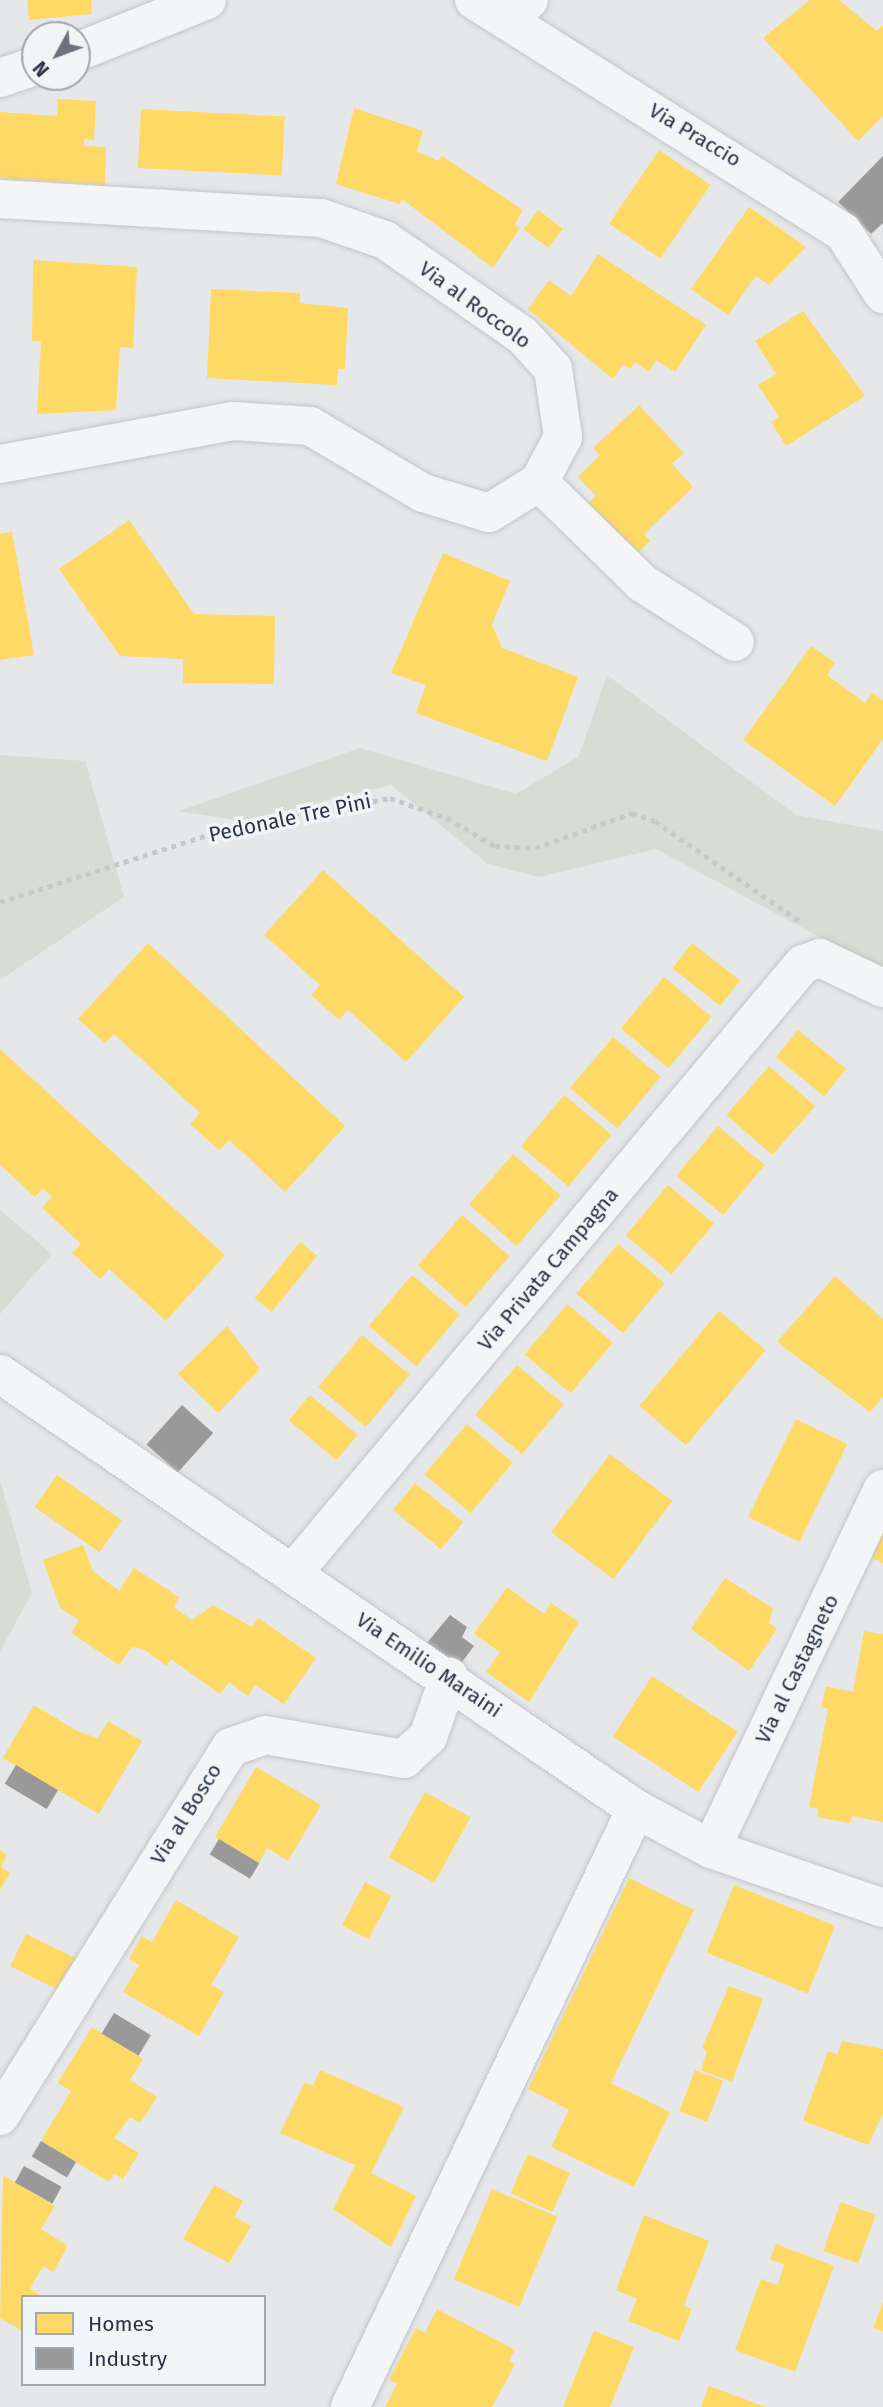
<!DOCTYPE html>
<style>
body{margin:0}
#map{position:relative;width:883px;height:2407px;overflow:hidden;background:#e5e7e9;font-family:"Fira Sans",sans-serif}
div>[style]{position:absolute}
.green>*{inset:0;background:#d5ddd5}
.homes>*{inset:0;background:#ffd966;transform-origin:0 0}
.industry>*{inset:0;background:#999;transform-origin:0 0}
.path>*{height:4.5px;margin-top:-2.25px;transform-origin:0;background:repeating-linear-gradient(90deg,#c6c8cc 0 5px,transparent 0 10px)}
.roads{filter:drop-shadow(0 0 2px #c3c5c7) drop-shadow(0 0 2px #c3c5c7)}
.minor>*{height:38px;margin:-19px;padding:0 19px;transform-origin:19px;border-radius:19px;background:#f4f5f6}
span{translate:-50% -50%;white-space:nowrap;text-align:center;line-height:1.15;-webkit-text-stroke:7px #f2f5f8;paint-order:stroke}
.street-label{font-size:21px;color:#2a3344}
.legend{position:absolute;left:21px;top:2295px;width:245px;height:91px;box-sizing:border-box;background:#f2f5f8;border:2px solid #a2a7b0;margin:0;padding:9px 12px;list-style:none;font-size:21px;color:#2a3344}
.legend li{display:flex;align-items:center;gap:14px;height:35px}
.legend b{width:35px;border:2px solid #a2a7b0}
.north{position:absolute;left:21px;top:21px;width:70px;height:70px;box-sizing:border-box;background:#f2f5f8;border:2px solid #a2a7b0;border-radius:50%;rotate:229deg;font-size:19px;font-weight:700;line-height:28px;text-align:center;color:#2a3344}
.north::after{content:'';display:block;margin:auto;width:24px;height:32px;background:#6b727e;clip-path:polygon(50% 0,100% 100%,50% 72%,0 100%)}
</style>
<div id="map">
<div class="green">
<div style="clip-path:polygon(607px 675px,796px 815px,883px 831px,883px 971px,656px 849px,539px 877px,488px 864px,391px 785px,241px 821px,179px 811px,360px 748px,516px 794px,579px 756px)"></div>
<div style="clip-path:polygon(0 755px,85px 761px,124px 897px,0 980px)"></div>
<div style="clip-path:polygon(0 1210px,52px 1254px,0 1314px)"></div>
<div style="clip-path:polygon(0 1480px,32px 1593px,0 1651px)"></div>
</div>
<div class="homes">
<div style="clip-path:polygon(27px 0,91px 0,92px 14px,29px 20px)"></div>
<div style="clip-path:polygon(810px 0,839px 0,877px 31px,883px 25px,883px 116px,858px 141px,763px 38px)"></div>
<div style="clip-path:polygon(58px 99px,96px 101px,94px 140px,84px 139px,84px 146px,106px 147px,105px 185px,0 178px,0 112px,57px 116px)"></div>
<div style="clip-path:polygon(354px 108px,423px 131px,417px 151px,438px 161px,442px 156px,523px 210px,515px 224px,520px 228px,493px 268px,402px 199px,400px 204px,336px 184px)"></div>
<div style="left:141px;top:109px;width:144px;height:59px;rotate:3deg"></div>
<div style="left:659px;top:150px;width:62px;height:89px;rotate:34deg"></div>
<div style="clip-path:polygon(749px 207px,806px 247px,769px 285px,756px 276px,728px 315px,691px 289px)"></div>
<div style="left:538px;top:210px;width:31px;height:24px;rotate:37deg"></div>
<div style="clip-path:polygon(598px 254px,706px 325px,675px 372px,656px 360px,649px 372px,635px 362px,631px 369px,623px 365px,613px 379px,528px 309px,549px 280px,571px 296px)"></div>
<div style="clip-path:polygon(33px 260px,137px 267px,133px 348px,120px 347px,116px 410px,37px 414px,41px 342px,32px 341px)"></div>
<div style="clip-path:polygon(211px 289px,300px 293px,300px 303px,348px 308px,345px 369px,338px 369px,337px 385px,207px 378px)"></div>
<div style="clip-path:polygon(803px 311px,865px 396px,786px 446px,771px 422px,779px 417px,758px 385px,776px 374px,755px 341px)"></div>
<div style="clip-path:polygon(639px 405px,684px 453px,672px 464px,693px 487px,644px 534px,650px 541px,630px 561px,582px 509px,596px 496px,578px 477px,600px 455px,593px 448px)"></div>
<div style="clip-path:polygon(129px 520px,194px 614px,275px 616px,274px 684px,183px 683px,183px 659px,120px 656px,59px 569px)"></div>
<div style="clip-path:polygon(12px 532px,34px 655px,0 660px,0 534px)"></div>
<div style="clip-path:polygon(443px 553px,510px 581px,492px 625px,502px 648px,578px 677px,547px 761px,416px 713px,426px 685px,391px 673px)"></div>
<div style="clip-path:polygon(811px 646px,835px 663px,827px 675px,865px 703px,872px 692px,883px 700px,883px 739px,835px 806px,743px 740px)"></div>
<div style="clip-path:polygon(323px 870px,464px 997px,406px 1062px,348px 1010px,339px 1020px,311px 995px,320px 985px,264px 935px)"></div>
<div style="clip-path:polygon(148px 943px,345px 1126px,285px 1192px,229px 1140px,219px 1150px,190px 1124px,200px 1113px,114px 1034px,105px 1043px,78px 1019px)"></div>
<div style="left:692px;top:943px;width:61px;height:32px;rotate:38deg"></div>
<div style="left:664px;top:977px;width:62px;height:67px;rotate:40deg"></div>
<div style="left:798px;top:1030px;width:62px;height:35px;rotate:39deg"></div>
<div style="left:613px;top:1037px;width:62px;height:67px;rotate:40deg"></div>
<div style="clip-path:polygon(0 1049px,225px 1255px,166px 1321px,109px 1269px,100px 1279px,72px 1253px,81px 1244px,42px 1208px,52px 1197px,43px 1188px,35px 1197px,0 1165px)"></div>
<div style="left:769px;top:1066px;width:61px;height:65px;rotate:41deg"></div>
<div style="left:564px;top:1095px;width:62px;height:67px;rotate:40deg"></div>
<div style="left:718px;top:1126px;width:61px;height:65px;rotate:40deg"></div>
<div style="left:513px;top:1154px;width:63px;height:67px;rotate:41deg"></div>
<div style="left:668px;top:1185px;width:60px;height:66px;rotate:40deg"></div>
<div style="left:462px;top:1215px;width:63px;height:67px;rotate:41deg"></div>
<div style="left:300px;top:1242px;width:22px;height:72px;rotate:39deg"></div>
<div style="left:618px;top:1244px;width:61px;height:65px;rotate:40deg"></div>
<div style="left:412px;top:1275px;width:62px;height:67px;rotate:40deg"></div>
<div style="clip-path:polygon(835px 1276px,883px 1319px,883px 1397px,870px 1412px,777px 1342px)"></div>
<div style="left:567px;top:1304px;width:60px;height:66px;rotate:40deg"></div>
<div style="left:719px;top:1311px;width:61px;height:124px;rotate:40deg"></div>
<div style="clip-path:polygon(227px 1326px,260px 1369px,218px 1413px,178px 1374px)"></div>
<div style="left:362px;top:1335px;width:62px;height:68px;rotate:40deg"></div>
<div style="left:517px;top:1365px;width:61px;height:65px;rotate:40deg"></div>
<div style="left:310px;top:1395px;width:62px;height:33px;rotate:40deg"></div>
<div style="left:796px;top:1419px;width:57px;height:109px;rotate:26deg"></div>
<div style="left:467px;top:1424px;width:60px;height:66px;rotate:40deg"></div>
<div style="left:610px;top:1454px;width:78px;height:98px;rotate:37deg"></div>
<div style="left:57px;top:1475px;width:79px;height:39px;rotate:35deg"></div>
<div style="left:415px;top:1483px;width:62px;height:35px;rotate:39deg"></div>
<div style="clip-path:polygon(883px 1517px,883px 1563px,865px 1554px)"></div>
<div style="clip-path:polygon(83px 1545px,93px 1571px,119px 1591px,134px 1568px,179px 1597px,174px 1607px,192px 1620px,213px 1605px,252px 1627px,258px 1618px,316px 1658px,284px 1704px,255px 1685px,248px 1696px,229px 1682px,220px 1694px,171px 1659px,167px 1666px,143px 1649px,132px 1647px,119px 1665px,71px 1633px,79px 1620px,60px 1608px,43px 1560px)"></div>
<div style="clip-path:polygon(725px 1578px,773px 1608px,769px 1623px,777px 1629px,749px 1671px,691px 1629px)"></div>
<div style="clip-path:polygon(507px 1587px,544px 1614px,551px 1603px,579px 1622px,529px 1702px,486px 1672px,500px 1652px,474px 1634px)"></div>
<div style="clip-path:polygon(864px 1631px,883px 1634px,883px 1822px,852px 1816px,850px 1823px,817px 1817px,819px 1809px,809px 1807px,828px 1709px,821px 1707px,826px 1686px,853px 1692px)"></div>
<div style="left:652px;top:1676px;width:102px;height:72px;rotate:33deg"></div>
<div style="clip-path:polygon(34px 1705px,79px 1732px,98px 1738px,108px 1721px,142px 1741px,99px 1814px,3px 1758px)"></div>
<div style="clip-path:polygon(256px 1767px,321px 1805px,288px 1861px,267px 1848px,259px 1863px,215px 1837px)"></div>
<div style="left:425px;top:1792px;width:52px;height:75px;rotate:29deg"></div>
<div style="clip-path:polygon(0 1850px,7px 1855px,1px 1867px,10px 1873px,0 1890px)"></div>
<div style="clip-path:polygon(629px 1878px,694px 1910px,611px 2083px,670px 2112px,634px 2187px,551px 2147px,569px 2110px,528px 2089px)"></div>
<div style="left:365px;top:1882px;width:30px;height:49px;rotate:28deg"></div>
<div style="left:734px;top:1885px;width:109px;height:73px;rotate:22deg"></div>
<div style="clip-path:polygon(176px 1900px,239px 1937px,211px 1985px,224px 1992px,199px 2036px,123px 1992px,139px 1965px,129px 1959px,142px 1936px,152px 1942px)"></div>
<div style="left:26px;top:1934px;width:59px;height:36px;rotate:26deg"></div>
<div style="clip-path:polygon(729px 1986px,763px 1999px,732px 2082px,701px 2070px,707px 2051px,702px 2048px)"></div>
<div style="clip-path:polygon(92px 2027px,143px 2059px,130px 2080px,157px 2097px,140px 2123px,130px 2117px,114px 2138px,139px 2153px,123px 2179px,114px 2174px,109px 2182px,41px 2141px,71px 2091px,58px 2083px)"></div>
<div style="clip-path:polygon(842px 2041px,883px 2049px,883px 2114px,868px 2145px,803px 2121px,828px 2051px,837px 2055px)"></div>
<div style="clip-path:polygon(320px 2070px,404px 2107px,371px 2173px,416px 2196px,391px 2247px,333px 2209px,355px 2165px,280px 2133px,305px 2082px,313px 2086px)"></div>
<div style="left:695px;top:2070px;width:30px;height:44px;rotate:21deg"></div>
<div style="left:528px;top:2154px;width:46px;height:43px;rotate:24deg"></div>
<div style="clip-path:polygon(3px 2175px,55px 2206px,41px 2229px,68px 2246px,53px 2272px,43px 2266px,30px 2289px,43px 2297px,23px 2297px,23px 2331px,0 2318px)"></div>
<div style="clip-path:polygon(214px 2185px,243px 2201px,234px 2217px,251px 2226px,229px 2263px,183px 2239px)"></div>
<div style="left:492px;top:2189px;width:71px;height:98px;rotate:23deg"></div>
<div style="left:841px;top:2202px;width:37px;height:52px;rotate:20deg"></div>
<div style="clip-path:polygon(644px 2215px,709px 2241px,684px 2306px,692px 2309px,679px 2341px,628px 2321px,637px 2299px,616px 2290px)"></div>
<div style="clip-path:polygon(776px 2244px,834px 2266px,795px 2372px,735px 2350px,761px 2279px,778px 2285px,784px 2265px,770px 2259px)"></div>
<div style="clip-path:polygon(883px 2302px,883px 2331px,873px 2328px)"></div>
<div style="clip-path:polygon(437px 2309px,515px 2350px,509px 2361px,515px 2364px,492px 2407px,385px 2407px,397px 2384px,389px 2380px,416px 2328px,425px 2333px)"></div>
<div style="clip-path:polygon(594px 2331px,634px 2347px,610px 2407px,563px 2407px)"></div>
<div style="clip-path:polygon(709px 2386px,766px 2407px,701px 2407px)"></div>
</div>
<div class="industry">
<div style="clip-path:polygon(883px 156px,883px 223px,871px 234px,838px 202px)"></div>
<div style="left:182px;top:1405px;width:42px;height:53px;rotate:42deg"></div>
<div style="clip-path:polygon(450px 1615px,467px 1627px,462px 1637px,474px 1646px,459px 1666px,426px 1644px)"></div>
<div style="left:16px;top:1765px;width:49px;height:22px;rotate:31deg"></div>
<div style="left:219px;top:1839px;width:47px;height:18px;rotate:31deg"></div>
<div style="left:114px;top:2013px;width:43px;height:24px;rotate:31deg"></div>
<div style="left:41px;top:2141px;width:41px;height:18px;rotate:31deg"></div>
<div style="left:24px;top:2166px;width:43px;height:19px;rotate:29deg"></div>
</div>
<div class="path">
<div style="left:0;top:902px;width:247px;rotate:-17.9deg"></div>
<div style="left:235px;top:826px;width:158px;rotate:-10.2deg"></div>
<div style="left:390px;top:798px;width:60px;rotate:19.3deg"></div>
<div style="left:447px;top:818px;width:56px;rotate:30.3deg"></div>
<div style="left:495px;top:846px;width:40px;rotate:2.9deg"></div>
<div style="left:535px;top:848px;width:103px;rotate:-19.8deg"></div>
<div style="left:632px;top:813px;width:24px;rotate:19deg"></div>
<div style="left:655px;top:821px;width:178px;rotate:34.7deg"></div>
</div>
<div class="roads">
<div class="minor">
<div style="left:474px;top:0;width:38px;rotate:32deg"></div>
<div style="left:529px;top:0;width:30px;rotate:139deg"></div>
<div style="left:506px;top:20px;width:398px;rotate:32.2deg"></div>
<div style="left:843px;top:232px;width:74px;rotate:57.2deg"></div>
<div style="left:77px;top:52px;width:140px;rotate:-21.8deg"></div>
<div style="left:0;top:78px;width:37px;rotate:-19deg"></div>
<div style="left:0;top:199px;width:322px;rotate:3.4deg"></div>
<div style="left:321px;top:218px;width:68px;rotate:19deg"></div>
<div style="left:385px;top:240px;width:168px;rotate:34.8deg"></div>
<div style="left:523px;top:336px;width:45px;rotate:47.7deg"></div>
<div style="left:553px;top:369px;width:69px;rotate:81.6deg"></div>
<div style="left:563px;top:437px;width:51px;rotate:118.1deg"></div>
<div style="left:539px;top:482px;width:59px;rotate:148.2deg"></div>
<div style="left:489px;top:513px;width:69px;rotate:-163.1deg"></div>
<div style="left:423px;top:493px;width:131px;rotate:-149.3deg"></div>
<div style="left:310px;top:426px;width:77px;rotate:-176.3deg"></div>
<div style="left:233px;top:421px;width:237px;rotate:169.5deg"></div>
<div style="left:539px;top:482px;width:144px;rotate:44.4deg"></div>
<div style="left:642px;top:583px;width:110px;rotate:32.4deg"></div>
<div style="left:0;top:1374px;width:771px;rotate:34.37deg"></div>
<div style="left:636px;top:1809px;width:85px;rotate:28.1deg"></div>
<div style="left:711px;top:1849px;width:182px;rotate:18.9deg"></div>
<div style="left:293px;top:1573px;width:794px;rotate:-50.06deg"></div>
<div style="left:803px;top:964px;width:18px;rotate:-19deg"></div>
<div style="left:820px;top:958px;width:70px;rotate:25.5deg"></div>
<div style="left:711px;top:1849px;width:399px;rotate:-64.5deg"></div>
<div style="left:0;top:2116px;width:435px;rotate:-58deg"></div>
<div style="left:231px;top:1747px;width:36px;rotate:-19deg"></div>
<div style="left:265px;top:1735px;width:141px;rotate:9.8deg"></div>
<div style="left:404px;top:1759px;width:33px;rotate:-43deg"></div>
<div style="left:428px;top:1737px;width:64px;rotate:-70.7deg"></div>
<div style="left:350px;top:2407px;width:663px;rotate:-64.44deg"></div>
</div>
</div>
<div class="street-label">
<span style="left:695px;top:135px;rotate:31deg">Via Praccio</span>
<span style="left:475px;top:305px;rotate:36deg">Via al Roccolo</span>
<span style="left:290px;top:818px;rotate:-12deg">Pedonale Tre Pini</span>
<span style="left:548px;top:1269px;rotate:-50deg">Via Privata Campagna</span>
<span style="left:429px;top:1665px;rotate:34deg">Via Emilio Maraini</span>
<span style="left:797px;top:1669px;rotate:-64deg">Via al Castagneto</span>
<span style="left:186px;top:1814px;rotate:-58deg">Via al Bosco</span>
</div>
<ul class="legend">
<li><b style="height:19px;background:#ffd966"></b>Homes</li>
<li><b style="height:19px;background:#999"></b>Industry</li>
</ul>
<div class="north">N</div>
</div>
